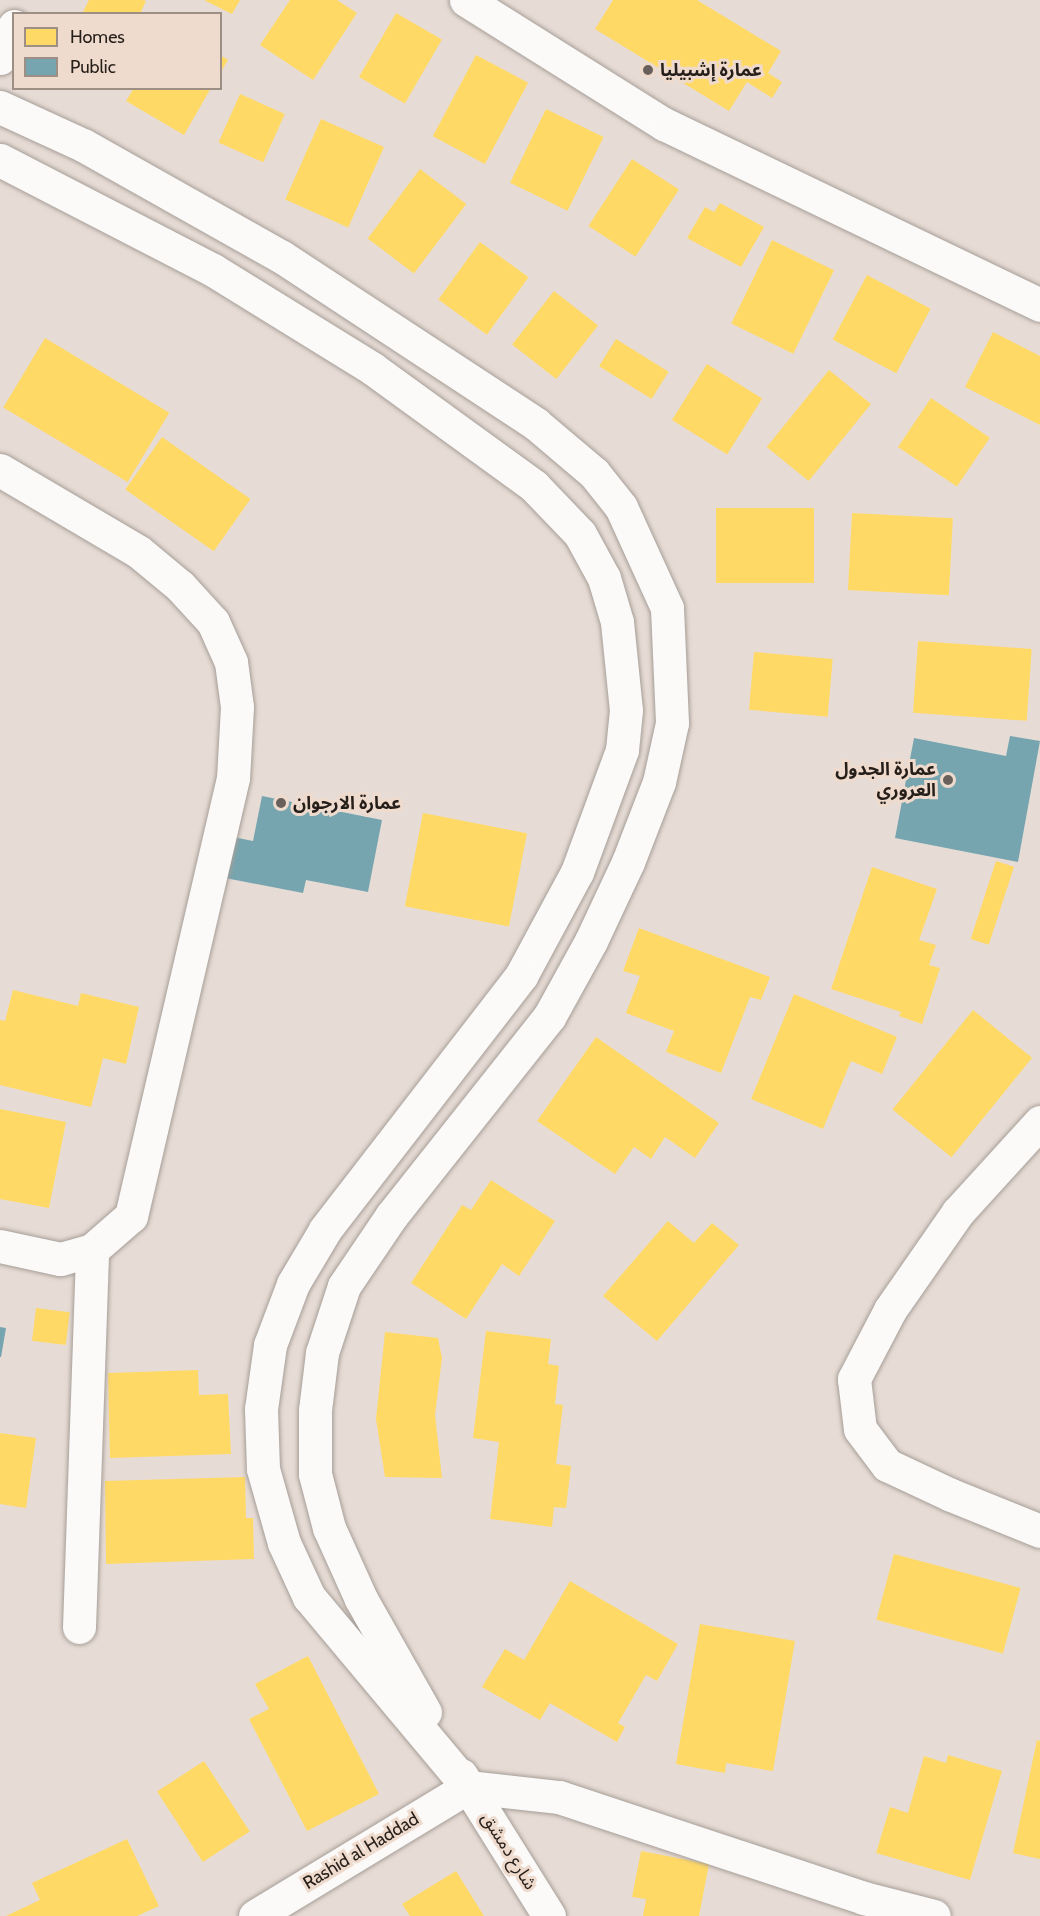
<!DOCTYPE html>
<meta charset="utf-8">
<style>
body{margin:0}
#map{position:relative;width:1040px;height:1916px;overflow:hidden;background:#e7dcd5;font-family:Cabin,"Noto Sans Arabic",sans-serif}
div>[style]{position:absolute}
.homes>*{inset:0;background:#ffd966;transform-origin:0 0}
.public>*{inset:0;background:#76a5af}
.roads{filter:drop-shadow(0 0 2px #a69e98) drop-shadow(0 0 2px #a69e98)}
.minor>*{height:33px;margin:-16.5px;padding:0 16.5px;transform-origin:16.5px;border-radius:16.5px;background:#fbfaf9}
.dots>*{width:16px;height:16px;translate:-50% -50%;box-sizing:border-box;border:3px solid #efdbcd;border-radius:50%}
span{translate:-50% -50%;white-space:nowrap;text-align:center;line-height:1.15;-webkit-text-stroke:6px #efdbcd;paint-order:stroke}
.poi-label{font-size:18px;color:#251e19;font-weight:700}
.left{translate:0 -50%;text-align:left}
.right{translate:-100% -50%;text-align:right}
.street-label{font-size:18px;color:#251e19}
.legend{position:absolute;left:12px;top:12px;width:210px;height:78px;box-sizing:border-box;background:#efdbcd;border:2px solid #9e8f85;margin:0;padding:8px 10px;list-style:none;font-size:18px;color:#251e19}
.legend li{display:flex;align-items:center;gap:12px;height:30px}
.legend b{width:30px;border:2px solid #9e8f85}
</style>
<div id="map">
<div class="homes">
<div style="clip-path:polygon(89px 0,143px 0,146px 1px,140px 14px,82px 14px)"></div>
<div style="clip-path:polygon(204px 0,240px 0,232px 14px)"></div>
<div style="clip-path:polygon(290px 0,337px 0,357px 13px,313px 80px,260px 45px)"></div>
<div style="clip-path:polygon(613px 0,697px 0,781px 51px,768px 73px,782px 82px,772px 98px,747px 82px,729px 111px,595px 29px)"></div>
<div style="left:396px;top:13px;width:53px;height:74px;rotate:30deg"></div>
<div style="clip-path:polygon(220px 55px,228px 60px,220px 73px)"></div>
<div style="left:476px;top:55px;width:59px;height:92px;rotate:28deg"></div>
<div style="clip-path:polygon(134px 88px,211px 88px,184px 135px,126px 101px)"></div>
<div style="left:240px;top:94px;width:49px;height:53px;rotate:24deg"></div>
<div style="left:546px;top:109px;width:64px;height:82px;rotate:26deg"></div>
<div style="left:321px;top:119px;width:69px;height:88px;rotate:24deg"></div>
<div style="left:632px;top:159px;width:56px;height:80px;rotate:33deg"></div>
<div style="left:420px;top:169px;width:58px;height:87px;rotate:37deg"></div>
<div style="clip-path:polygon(720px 203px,764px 227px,741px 267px,687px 238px,705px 207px,714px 212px)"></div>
<div style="left:772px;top:240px;width:69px;height:93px;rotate:26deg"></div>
<div style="left:480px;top:242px;width:60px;height:71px;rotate:36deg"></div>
<div style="left:867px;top:275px;width:72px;height:73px;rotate:28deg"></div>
<div style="left:554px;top:291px;width:56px;height:68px;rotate:38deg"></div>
<div style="clip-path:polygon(993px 332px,1040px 356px,1040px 425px,965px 387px)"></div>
<div style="left:45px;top:338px;width:145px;height:81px;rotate:31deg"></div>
<div style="left:616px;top:339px;width:62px;height:32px;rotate:32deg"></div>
<div style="left:707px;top:364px;width:65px;height:66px;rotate:32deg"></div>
<div style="left:829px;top:370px;width:54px;height:99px;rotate:39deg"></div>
<div style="left:931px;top:398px;width:71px;height:59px;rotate:34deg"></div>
<div style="left:162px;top:437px;width:108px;height:64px;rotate:35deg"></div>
<div style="left:716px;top:508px;width:98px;height:75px"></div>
<div style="left:852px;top:513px;width:101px;height:77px;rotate:3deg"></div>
<div style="left:918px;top:641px;width:114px;height:72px;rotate:4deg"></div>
<div style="left:754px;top:652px;width:79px;height:58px;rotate:5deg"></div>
<div style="left:423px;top:813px;width:106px;height:95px;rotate:11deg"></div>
<div style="left:996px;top:861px;width:19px;height:82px;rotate:18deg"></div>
<div style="clip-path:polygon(872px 867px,937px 889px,919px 940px,936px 945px,929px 965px,940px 968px,922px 1024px,899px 1016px,901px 1012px,831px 989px)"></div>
<div style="clip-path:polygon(639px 928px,770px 977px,761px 1000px,750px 997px,721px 1073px,666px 1052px,674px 1031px,626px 1013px,640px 976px,623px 971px)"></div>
<div style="clip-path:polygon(13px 990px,78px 1006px,81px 993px,139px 1007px,126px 1064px,103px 1058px,91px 1107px,0 1085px,0 1020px,5px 1021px)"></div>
<div style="clip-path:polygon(794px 994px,897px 1037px,882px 1074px,851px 1061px,823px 1129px,751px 1099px)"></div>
<div style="left:973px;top:1010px;width:76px;height:128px;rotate:39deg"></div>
<div style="clip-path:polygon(596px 1037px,719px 1123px,695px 1158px,665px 1137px,651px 1159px,634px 1147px,615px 1174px,537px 1121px)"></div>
<div style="clip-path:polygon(0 1109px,66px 1122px,49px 1208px,0 1199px)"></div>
<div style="clip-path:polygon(491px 1180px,555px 1221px,519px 1276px,502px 1264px,466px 1319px,411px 1283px,462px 1205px,471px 1210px)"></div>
<div style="clip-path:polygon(668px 1221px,694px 1243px,712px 1223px,739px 1245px,657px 1341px,603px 1296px)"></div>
<div style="left:36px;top:1308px;width:34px;height:33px;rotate:7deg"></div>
<div style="clip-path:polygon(486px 1331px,551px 1339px,548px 1364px,559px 1366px,555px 1404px,563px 1405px,556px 1464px,571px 1466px,566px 1508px,554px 1507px,552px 1527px,490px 1519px,499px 1442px,473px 1438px)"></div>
<div style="clip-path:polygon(385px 1332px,438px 1338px,442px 1358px,435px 1415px,442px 1478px,385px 1477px,376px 1419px)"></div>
<div style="clip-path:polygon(198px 1370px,199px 1395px,228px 1394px,231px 1454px,110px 1458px,108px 1373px)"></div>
<div style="clip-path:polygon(0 1433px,36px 1438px,26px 1508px,0 1504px)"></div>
<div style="clip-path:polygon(245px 1477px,246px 1518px,253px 1518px,254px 1559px,106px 1564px,105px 1481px)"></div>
<div style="left:894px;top:1554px;width:131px;height:68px;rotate:15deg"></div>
<div style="clip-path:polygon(570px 1581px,678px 1644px,657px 1681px,646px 1675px,618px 1723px,625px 1727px,617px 1742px,550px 1703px,540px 1720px,482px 1687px,505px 1649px,524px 1660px)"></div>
<div style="clip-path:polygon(700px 1624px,795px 1641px,773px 1771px,726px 1763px,725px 1773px,676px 1764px)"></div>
<div style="clip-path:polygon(308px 1656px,379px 1794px,307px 1831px,249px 1719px,269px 1709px,255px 1684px)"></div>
<div style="clip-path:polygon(1037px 1740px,1040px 1741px,1040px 1859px,1013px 1853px)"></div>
<div style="clip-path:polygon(948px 1755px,1002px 1771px,970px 1880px,876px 1853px,890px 1807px,908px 1813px,924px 1756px,946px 1763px)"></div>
<div style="left:204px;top:1761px;width:84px;height:56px;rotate:57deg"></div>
<div style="clip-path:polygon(127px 1839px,159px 1906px,137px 1916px,6px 1916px,40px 1900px,32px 1883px)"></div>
<div style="clip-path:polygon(641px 1851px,709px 1864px,699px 1916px,643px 1916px,646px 1899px,632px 1897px)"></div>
<div style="clip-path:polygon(456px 1871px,484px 1916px,410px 1916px,402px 1904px)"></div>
</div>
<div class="public">
<div style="clip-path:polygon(1010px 736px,1040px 741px,1018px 862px,895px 838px,914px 738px,1006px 756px)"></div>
<div style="clip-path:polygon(262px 796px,382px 820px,368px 892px,306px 880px,303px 893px,225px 878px,233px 837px,253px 841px)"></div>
<div style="clip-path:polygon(0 1327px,6px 1328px,1px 1357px,0 1357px)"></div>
</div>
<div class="roads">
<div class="minor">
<div style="left:466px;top:0;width:234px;rotate:32.1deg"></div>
<div style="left:664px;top:124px;width:417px;rotate:25.7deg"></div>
<div style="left:0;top:58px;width:35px;rotate:-66deg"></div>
<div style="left:0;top:107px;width:91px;rotate:24.6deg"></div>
<div style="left:83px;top:145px;width:228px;rotate:29.4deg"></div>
<div style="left:282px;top:257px;width:304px;rotate:33.3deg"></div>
<div style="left:536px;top:424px;width:76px;rotate:40.2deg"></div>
<div style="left:594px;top:473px;width:43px;rotate:51.5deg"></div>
<div style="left:621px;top:507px;width:111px;rotate:65.5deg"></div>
<div style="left:667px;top:608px;width:115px;rotate:87.5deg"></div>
<div style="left:672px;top:723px;width:60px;rotate:102.4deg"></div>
<div style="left:659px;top:782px;width:86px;rotate:111.2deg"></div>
<div style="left:628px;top:862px;width:87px;rotate:115.1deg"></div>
<div style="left:591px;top:941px;width:87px;rotate:118.9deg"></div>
<div style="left:549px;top:1017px;width:253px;rotate:128.4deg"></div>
<div style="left:392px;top:1215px;width:86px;rotate:124.1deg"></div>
<div style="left:344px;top:1286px;width:71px;rotate:108.2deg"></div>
<div style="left:322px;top:1353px;width:57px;rotate:97deg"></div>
<div style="left:315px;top:1410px;width:64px;rotate:90deg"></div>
<div style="left:315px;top:1474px;width:56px;rotate:75.5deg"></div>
<div style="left:329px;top:1528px;width:78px;rotate:65.7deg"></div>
<div style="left:361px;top:1599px;width:130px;rotate:60.5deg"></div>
<div style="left:0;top:160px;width:240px;rotate:27.3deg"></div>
<div style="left:213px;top:270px;width:188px;rotate:31.7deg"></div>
<div style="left:373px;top:369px;width:199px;rotate:36deg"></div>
<div style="left:534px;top:486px;width:66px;rotate:46.2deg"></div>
<div style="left:580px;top:534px;width:50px;rotate:61.4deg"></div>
<div style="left:604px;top:578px;width:46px;rotate:73.5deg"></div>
<div style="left:617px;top:622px;width:88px;rotate:84.2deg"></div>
<div style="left:626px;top:710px;width:40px;rotate:95.7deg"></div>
<div style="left:622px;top:750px;width:130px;rotate:110.2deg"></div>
<div style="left:577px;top:872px;width:118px;rotate:118.3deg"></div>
<div style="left:521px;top:976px;width:321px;rotate:127.7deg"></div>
<div style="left:325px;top:1230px;width:63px;rotate:120.7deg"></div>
<div style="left:293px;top:1284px;width:65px;rotate:110.7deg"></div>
<div style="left:270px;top:1345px;width:65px;rotate:98deg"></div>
<div style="left:261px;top:1409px;width:60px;rotate:88.1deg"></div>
<div style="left:263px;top:1469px;width:77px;rotate:74.2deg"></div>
<div style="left:284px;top:1543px;width:60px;rotate:65.2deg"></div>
<div style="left:309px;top:1597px;width:248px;rotate:50.1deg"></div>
<div style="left:468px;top:1787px;width:92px;rotate:6.3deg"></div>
<div style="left:559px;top:1797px;width:321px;rotate:18.3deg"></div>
<div style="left:864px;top:1898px;width:72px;rotate:14.4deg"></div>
<div style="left:0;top:470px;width:161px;rotate:30.5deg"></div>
<div style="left:139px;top:552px;width:53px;rotate:39.7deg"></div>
<div style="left:180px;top:586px;width:49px;rotate:47.5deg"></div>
<div style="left:213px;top:622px;width:44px;rotate:65.8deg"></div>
<div style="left:231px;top:662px;width:45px;rotate:82.4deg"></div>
<div style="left:237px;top:707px;width:71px;rotate:93.2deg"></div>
<div style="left:233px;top:778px;width:450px;rotate:103.1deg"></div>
<div style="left:131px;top:1216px;width:52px;rotate:138.9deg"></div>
<div style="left:92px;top:1250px;width:33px;rotate:164deg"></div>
<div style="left:60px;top:1259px;width:61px;rotate:-167.8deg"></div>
<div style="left:1040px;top:1122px;width:122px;rotate:132.3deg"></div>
<div style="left:958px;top:1212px;width:119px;rotate:124.8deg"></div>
<div style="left:890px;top:1310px;width:78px;rotate:117.6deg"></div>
<div style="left:854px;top:1379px;width:50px;rotate:83.2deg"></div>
<div style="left:860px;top:1429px;width:45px;rotate:53.1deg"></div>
<div style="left:887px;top:1465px;width:71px;rotate:25.1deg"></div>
<div style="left:951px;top:1495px;width:96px;rotate:22deg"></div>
<div style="left:79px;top:1627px;width:377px;rotate:-88deg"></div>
<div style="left:461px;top:1775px;width:166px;rotate:58deg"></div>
<div style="left:255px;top:1916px;width:249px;rotate:-31.2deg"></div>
</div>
</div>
<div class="dots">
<div style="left:648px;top:70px;background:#69605b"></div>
<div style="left:948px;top:780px;background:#69605b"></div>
<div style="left:281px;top:803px;background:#69605b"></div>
</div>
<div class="poi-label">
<span class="left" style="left:660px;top:70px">عمارة إشبيليا</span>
<span class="right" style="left:936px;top:780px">عمارة الجدول<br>العروري</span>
<span class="left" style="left:293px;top:803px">عمارة الارجوان</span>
</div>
<div class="street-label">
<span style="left:361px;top:1851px;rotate:-31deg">Rashid al Haddad</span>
<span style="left:509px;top:1851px;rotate:58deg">شارع دمشق</span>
</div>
<ul class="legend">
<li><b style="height:16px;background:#ffd966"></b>Homes</li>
<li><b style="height:16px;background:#76a5af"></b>Public</li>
</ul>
</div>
